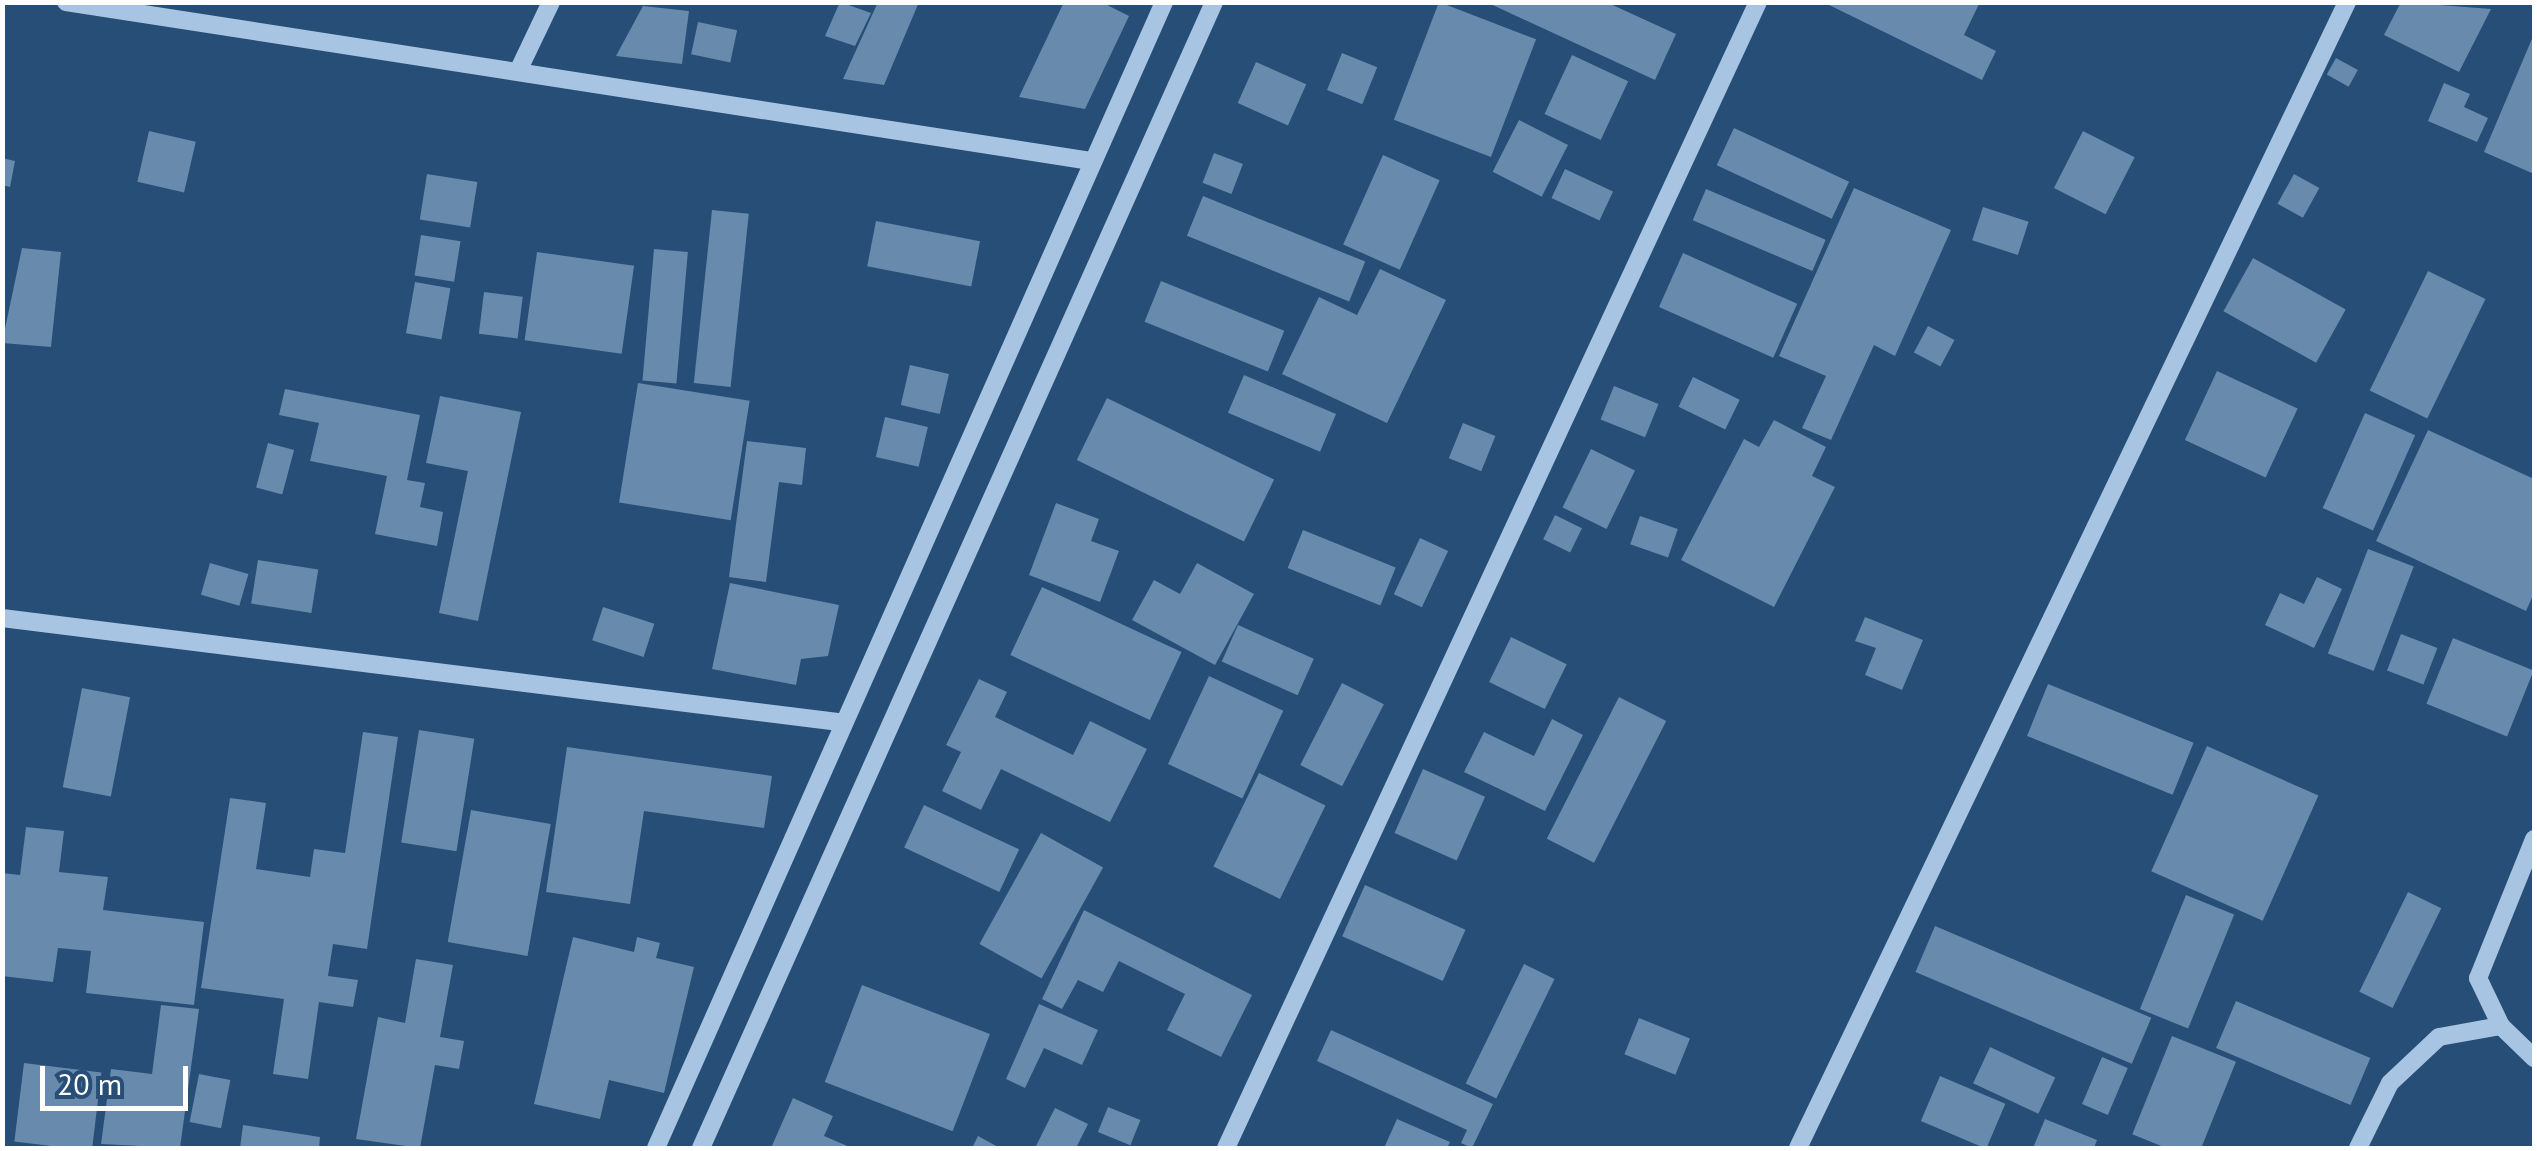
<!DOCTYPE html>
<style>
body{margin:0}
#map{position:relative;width:2537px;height:1151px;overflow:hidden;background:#264e76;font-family:"PT Sans",sans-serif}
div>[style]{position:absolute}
.building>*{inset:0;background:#678aad;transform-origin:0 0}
.minor>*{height:18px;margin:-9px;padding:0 9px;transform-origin:9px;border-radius:9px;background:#a7c5e2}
span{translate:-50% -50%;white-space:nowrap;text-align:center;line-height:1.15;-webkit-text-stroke:8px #264e76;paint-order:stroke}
.frame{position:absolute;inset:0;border:5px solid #fff;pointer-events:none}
.scale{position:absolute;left:40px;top:1066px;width:148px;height:45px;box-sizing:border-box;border:5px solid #fff;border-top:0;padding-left:12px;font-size:30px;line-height:35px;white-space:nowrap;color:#fff;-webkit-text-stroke:8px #264e76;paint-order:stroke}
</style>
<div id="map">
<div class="building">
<div style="clip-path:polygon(840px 2px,871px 13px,855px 46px,825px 36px)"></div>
<div style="clip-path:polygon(878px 2px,919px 2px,884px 85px,843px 79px)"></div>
<div style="clip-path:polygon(1064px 2px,1101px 2px,1129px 16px,1085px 109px,1019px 97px)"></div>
<div style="left:1439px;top:2px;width:104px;height:126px;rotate:21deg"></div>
<div style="clip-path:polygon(1486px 2px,1606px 2px,1676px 34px,1655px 80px)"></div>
<div style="clip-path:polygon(1823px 2px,1980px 2px,1964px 35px,1996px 51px,1982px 80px)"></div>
<div style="clip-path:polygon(2401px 2px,2491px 9px,2459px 72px,2384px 35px)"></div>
<div style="clip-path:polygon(643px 6px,689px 11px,682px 64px,616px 56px)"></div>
<div style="left:698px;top:22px;width:40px;height:33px;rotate:12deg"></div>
<div style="clip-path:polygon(2534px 34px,2534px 174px,2484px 152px)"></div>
<div style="left:1342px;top:53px;width:38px;height:40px;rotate:22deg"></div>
<div style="left:1572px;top:55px;width:62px;height:65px;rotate:25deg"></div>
<div style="left:2336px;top:58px;width:25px;height:19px;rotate:29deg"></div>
<div style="left:1256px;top:62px;width:55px;height:45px;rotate:24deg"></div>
<div style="clip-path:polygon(2444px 83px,2470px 94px,2464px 107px,2488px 118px,2477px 142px,2428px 121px)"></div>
<div style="left:1519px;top:120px;width:55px;height:58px;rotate:27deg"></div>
<div style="left:1734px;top:128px;width:127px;height:41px;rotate:25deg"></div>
<div style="left:149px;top:131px;width:48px;height:52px;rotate:13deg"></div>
<div style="left:2083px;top:131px;width:58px;height:64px;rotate:27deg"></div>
<div style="left:1214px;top:153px;width:31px;height:32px;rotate:21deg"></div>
<div style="left:1383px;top:155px;width:62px;height:98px;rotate:24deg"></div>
<div style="clip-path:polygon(2px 158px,15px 161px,10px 187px,2px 185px)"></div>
<div style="left:1565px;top:169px;width:53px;height:32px;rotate:25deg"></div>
<div style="left:427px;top:174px;width:51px;height:46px;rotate:9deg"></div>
<div style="left:2294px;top:174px;width:29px;height:34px;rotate:29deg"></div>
<div style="clip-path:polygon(1854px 188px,1951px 230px,1895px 356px,1874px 345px,1831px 440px,1802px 428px,1826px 376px,1779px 356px)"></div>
<div style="left:1706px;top:189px;width:130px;height:34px;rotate:23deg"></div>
<div style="left:1203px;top:196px;width:175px;height:43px;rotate:22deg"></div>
<div style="left:1983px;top:207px;width:48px;height:35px;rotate:18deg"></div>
<div style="left:712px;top:210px;width:37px;height:174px;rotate:6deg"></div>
<div style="left:876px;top:221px;width:106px;height:46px;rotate:11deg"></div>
<div style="left:421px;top:235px;width:40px;height:41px;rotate:9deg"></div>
<div style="clip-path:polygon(22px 248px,61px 252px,51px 347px,2px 343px)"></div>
<div style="left:654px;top:249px;width:34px;height:132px;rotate:5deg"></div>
<div style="left:537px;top:252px;width:98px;height:89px;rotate:8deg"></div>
<div style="left:1683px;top:253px;width:125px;height:59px;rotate:24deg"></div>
<div style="left:2253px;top:258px;width:106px;height:61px;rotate:29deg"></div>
<div style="clip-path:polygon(1380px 269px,1446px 300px,1387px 423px,1282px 374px,1319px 297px,1357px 315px)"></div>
<div style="left:2428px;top:271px;width:64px;height:133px;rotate:26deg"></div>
<div style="left:1161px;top:281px;width:133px;height:44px;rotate:22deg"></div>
<div style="left:415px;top:282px;width:36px;height:52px;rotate:10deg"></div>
<div style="left:484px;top:292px;width:39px;height:42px;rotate:7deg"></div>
<div style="left:1928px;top:326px;width:30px;height:30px;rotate:28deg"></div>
<div style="left:910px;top:365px;width:40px;height:41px;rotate:13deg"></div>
<div style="left:2217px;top:371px;width:89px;height:76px;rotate:25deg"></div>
<div style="left:1244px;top:375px;width:100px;height:41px;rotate:23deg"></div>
<div style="left:1693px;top:377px;width:52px;height:33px;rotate:26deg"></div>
<div style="left:638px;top:383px;width:113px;height:121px;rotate:9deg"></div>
<div style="left:1614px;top:386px;width:48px;height:36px;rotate:22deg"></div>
<div style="clip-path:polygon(285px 389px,420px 415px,407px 480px,425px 483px,420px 507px,443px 512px,437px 546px,375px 534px,387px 476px,310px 461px,319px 423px,279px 415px)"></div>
<div style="clip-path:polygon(440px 396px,521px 412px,478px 621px,439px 613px,468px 471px,426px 463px)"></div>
<div style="left:1107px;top:398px;width:186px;height:69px;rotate:26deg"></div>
<div style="left:2365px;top:413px;width:55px;height:104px;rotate:24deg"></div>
<div style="left:885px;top:417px;width:44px;height:41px;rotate:13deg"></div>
<div style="clip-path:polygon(1774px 420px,1826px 447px,1812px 476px,1835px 487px,1774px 607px,1681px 560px,1744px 439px,1759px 447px)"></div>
<div style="left:1463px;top:423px;width:35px;height:38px;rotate:22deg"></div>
<div style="clip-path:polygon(2428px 430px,2534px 479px,2534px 593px,2526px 611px,2376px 541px)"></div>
<div style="clip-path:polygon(747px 441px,806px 448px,802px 485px,779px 482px,766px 582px,729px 577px)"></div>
<div style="left:268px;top:443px;width:27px;height:46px;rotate:15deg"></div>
<div style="left:1591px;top:449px;width:49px;height:65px;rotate:26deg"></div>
<div style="clip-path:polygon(1056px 503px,1099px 519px,1091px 541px,1119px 551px,1100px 602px,1029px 575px)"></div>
<div style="left:1555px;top:515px;width:30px;height:27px;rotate:26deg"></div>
<div style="left:1640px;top:516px;width:40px;height:30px;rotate:19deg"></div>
<div style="left:1303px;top:530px;width:100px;height:41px;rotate:22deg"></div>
<div style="left:1420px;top:538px;width:31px;height:62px;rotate:25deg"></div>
<div style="left:2368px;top:549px;width:49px;height:112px;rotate:21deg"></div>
<div style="left:258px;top:560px;width:61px;height:44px;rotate:9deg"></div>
<div style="left:210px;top:563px;width:40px;height:33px;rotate:16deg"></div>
<div style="clip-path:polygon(1197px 563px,1254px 594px,1215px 665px,1132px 620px,1154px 580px,1180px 594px)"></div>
<div style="clip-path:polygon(2317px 577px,2342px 589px,2314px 648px,2265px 625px,2280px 593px,2304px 604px)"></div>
<div style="clip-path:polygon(730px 583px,839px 605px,828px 656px,801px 659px,796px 685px,712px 669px)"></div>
<div style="left:1042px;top:587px;width:154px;height:75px;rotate:25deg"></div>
<div style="left:603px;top:607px;width:54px;height:35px;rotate:18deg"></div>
<div style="clip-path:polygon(1865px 617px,1923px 640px,1902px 690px,1865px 675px,1876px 648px,1855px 641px)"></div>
<div style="left:1238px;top:625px;width:83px;height:40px;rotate:24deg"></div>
<div style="left:2401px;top:634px;width:39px;height:39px;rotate:21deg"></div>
<div style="left:1511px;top:637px;width:62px;height:50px;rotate:26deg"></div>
<div style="left:2453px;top:638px;width:87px;height:71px;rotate:22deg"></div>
<div style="left:1209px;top:676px;width:82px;height:97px;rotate:25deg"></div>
<div style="clip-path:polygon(979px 679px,1007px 692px,995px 717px,1073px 755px,1090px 721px,1147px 749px,1110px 822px,1001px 769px,981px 810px,942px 791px,961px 752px,946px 745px)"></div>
<div style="left:1342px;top:683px;width:47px;height:92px;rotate:27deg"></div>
<div style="left:2048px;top:684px;width:157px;height:56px;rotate:22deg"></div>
<div style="left:82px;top:688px;width:49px;height:101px;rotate:11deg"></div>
<div style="left:1619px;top:697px;width:53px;height:159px;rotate:27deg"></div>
<div style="clip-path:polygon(1552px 719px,1583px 735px,1545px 811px,1464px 772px,1484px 732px,1534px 756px)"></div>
<div style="left:419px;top:730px;width:56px;height:114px;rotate:9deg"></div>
<div style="clip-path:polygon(363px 732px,398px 737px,367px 949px,333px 944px,328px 976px,358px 980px,353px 1007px,319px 1002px,308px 1079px,273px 1074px,284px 999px,201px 988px,230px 798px,266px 803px,256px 869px,310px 877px,314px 849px,345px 853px)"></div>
<div style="left:2207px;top:746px;width:122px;height:137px;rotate:24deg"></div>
<div style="clip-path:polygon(567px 747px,772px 776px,764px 828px,644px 811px,630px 904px,546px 892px)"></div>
<div style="left:1423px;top:769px;width:68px;height:70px;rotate:24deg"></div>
<div style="left:1259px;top:773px;width:74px;height:104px;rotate:26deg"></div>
<div style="left:924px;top:805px;width:105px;height:47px;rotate:25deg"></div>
<div style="left:471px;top:810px;width:81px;height:134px;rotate:10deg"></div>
<div style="clip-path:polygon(26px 827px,64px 831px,59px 872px,108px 877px,103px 910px,204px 922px,194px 1005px,86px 993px,91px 951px,58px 948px,53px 982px,2px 976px,2px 873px,20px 875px)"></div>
<div style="left:1041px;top:833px;width:71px;height:127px;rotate:29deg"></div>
<div style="left:1365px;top:885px;width:110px;height:56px;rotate:24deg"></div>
<div style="left:2408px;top:892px;width:37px;height:111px;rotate:26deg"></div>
<div style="left:2186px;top:895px;width:52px;height:123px;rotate:22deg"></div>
<div style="clip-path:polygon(1084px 910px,1252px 995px,1221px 1057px,1167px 1030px,1185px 994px,1119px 961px,1103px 992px,1078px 980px,1062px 1009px,1042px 999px)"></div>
<div style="left:1935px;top:926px;width:235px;height:50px;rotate:23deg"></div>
<div style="clip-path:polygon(573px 937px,634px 952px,637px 937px,660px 943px,656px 958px,694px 967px,664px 1093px,609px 1080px,600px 1119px,534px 1104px)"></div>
<div style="clip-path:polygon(416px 959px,453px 965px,440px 1037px,464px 1041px,459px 1069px,435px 1065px,420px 1148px,356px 1139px,378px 1017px,405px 1023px)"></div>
<div style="left:1524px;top:964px;width:34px;height:133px;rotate:26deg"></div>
<div style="left:862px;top:985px;width:137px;height:104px;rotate:21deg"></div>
<div style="left:2236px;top:1001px;width:146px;height:51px;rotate:23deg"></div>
<div style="clip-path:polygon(1039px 1004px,1098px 1030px,1082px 1065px,1044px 1048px,1025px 1088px,1006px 1079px)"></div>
<div style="clip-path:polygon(161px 1005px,199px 1009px,180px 1148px,101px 1144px,111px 1069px,152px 1074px)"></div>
<div style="left:1639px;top:1018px;width:55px;height:39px;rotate:22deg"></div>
<div style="clip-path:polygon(1331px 1030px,1493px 1104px,1472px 1148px,1461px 1143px,1467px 1130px,1317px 1061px)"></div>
<div style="left:2172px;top:1036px;width:69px;height:106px;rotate:22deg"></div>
<div style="left:1990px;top:1047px;width:72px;height:40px;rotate:25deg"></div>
<div style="left:2102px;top:1057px;width:28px;height:51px;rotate:23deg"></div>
<div style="left:24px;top:1063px;width:78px;height:79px;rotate:7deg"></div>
<div style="left:199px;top:1074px;width:32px;height:49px;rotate:11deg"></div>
<div style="left:1940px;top:1076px;width:71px;height:49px;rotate:23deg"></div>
<div style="clip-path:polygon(793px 1098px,833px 1116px,824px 1136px,852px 1148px,771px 1148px)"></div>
<div style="left:1108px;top:1107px;width:35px;height:27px;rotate:22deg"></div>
<div style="clip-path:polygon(1055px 1108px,1088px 1124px,1076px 1148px,1035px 1148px)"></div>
<div style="clip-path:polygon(1397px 1119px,1450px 1142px,1447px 1148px,1384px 1148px)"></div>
<div style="clip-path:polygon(2045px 1119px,2097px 1140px,2094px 1148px,2033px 1148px)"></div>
<div style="clip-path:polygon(243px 1125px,320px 1137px,319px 1148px,240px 1148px)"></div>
<div style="clip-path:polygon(978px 1136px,1000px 1148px,972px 1148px)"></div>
</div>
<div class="minor">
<div style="left:66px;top:2px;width:1037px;rotate:8.82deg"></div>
<div style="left:520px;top:67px;width:72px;rotate:-64.5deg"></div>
<div style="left:2px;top:618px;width:842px;rotate:7.09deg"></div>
<div style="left:2534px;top:839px;width:150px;rotate:111.9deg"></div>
<div style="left:2478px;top:978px;width:53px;rotate:64.4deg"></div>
<div style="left:2501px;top:1026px;width:46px;rotate:44.1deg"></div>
<div style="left:656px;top:1148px;width:1254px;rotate:-66.09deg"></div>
<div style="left:701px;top:1148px;width:1256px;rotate:-65.88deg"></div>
<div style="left:1226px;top:1148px;width:1263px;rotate:-65.1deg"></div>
<div style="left:1798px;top:1148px;width:1271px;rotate:-64.4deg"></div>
<div style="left:2358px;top:1148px;width:72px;rotate:-63.8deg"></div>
<div style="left:2390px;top:1083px;width:67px;rotate:-43.2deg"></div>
<div style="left:2439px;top:1037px;width:63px;rotate:-10.1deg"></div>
</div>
<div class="frame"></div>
<div class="scale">20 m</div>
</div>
